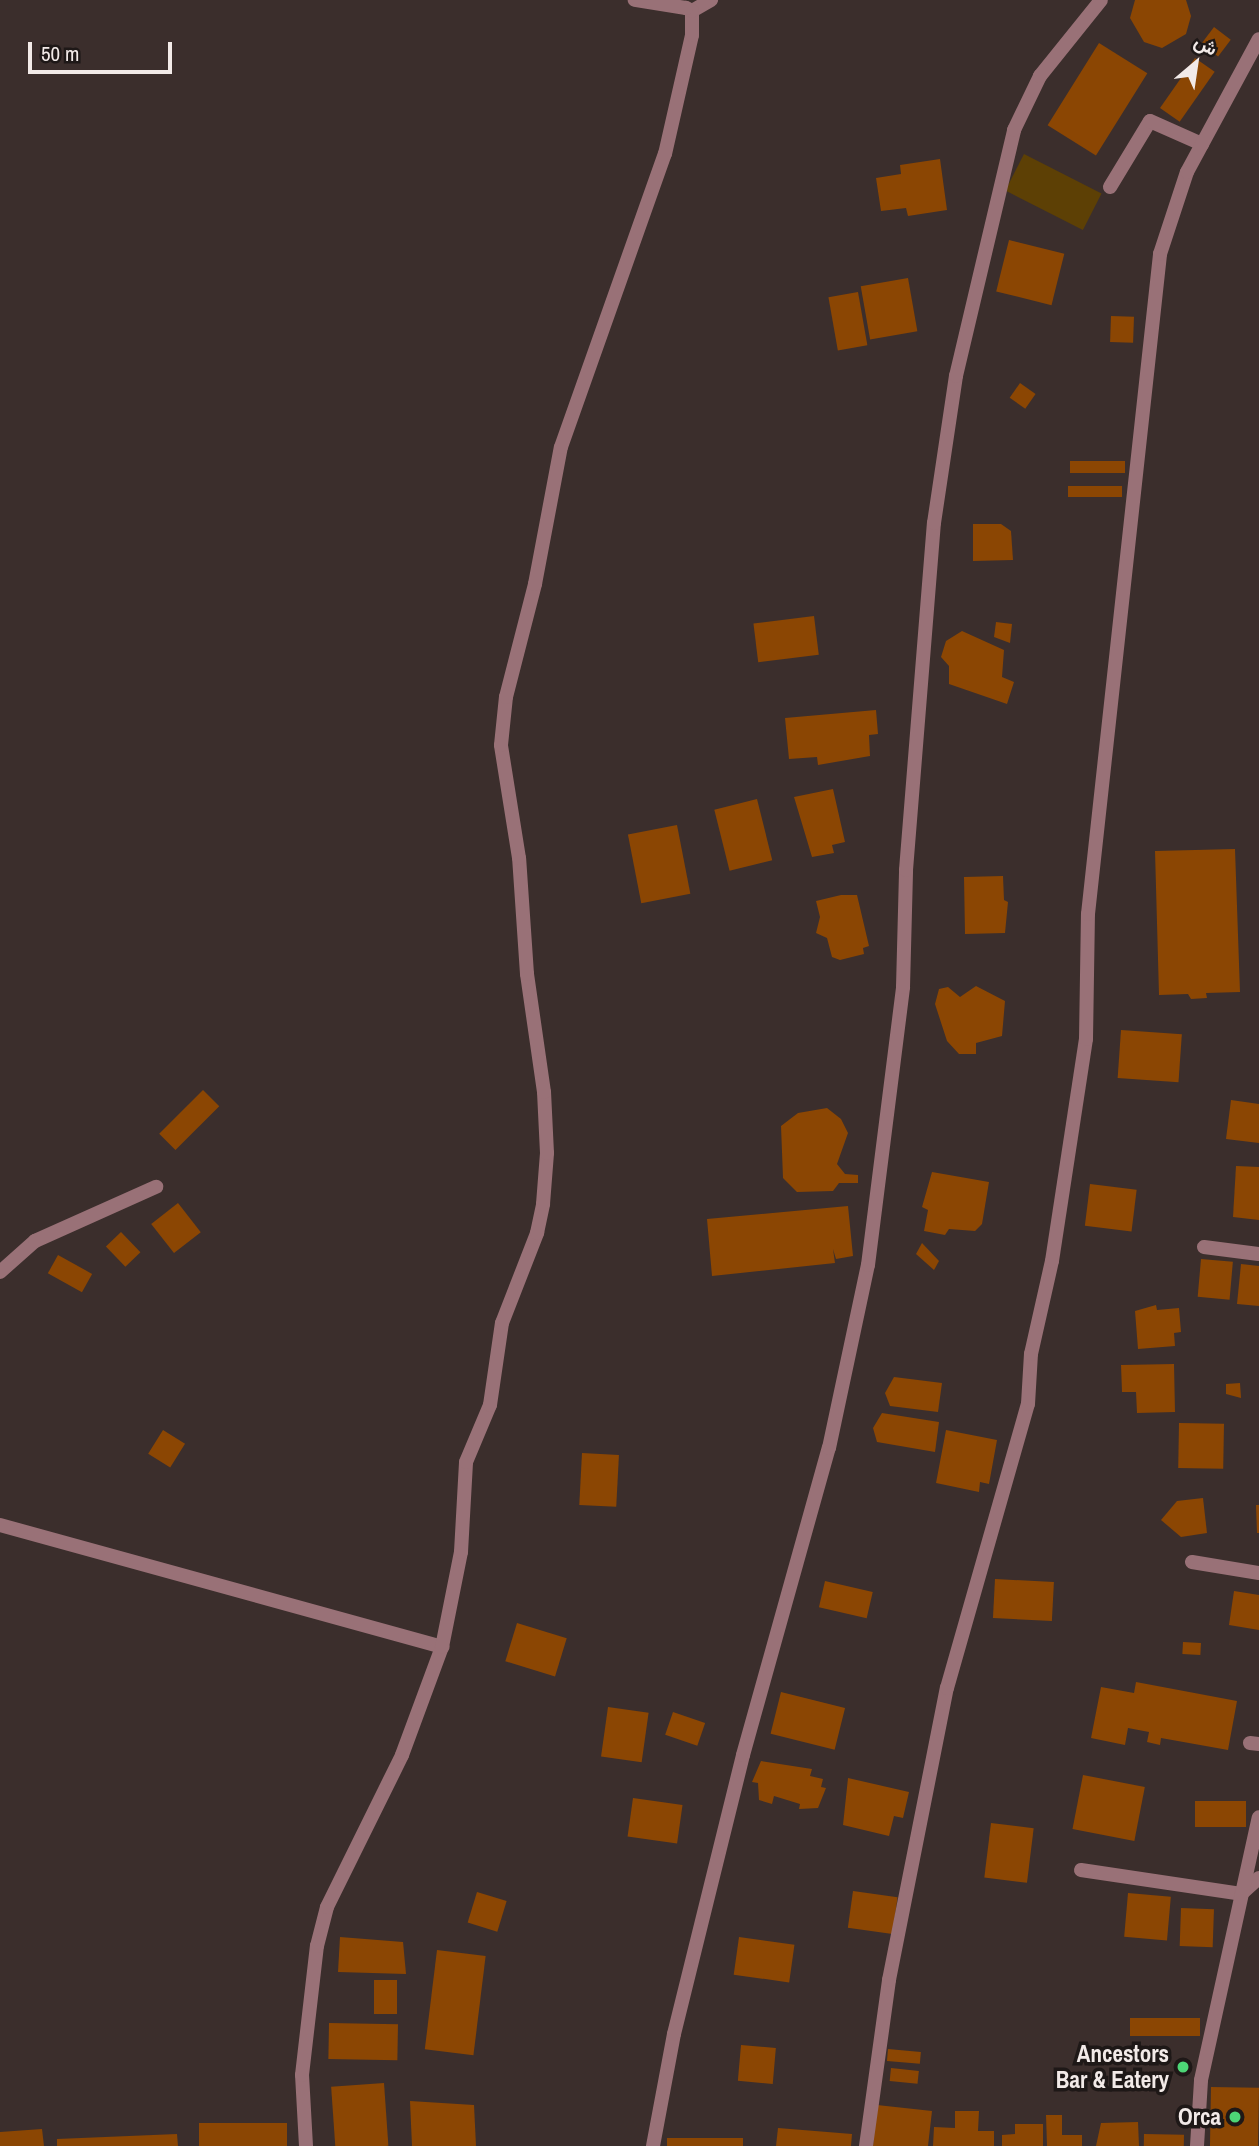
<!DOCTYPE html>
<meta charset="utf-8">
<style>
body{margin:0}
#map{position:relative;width:1259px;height:2146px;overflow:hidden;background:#3b2e2c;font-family:"Archivo Narrow",Vazirmatn,sans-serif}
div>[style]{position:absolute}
.green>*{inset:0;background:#5d4005;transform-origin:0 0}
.building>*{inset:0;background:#8b4603;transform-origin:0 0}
.minor>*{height:14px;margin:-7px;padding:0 7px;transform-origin:7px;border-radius:7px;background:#997177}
.dots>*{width:19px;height:19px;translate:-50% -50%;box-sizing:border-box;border:4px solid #1e1817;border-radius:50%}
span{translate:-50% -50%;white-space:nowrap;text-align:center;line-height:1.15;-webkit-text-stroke:7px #1e1817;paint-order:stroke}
.poi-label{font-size:23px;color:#f2eae8;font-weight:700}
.right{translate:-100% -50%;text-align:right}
.north{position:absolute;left:1161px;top:28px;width:70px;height:70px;-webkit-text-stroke:5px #1e1817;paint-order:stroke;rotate:29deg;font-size:19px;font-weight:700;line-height:28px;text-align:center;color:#f2eae8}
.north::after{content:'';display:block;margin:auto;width:24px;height:32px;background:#f2eae8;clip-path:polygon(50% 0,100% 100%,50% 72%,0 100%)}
.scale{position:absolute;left:28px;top:42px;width:144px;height:32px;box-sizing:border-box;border:4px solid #f2eae8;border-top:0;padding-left:9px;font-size:21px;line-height:24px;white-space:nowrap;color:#f2eae8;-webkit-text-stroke:5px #1e1817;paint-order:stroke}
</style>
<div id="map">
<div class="green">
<div style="left:1024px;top:154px;width:87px;height:41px;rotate:27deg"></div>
</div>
<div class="building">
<div style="clip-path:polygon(1135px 0,1186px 0,1191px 16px,1186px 34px,1162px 48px,1144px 42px,1130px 18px)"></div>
<div style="left:1214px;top:27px;width:21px;height:21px;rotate:37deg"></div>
<div style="left:1099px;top:43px;width:57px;height:97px;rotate:32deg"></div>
<div style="left:1195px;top:58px;width:24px;height:61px;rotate:35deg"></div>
<div style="clip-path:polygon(940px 159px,947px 210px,908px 216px,906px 208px,881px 211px,876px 178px,901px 174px,900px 165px)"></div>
<div style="left:1009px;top:240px;width:57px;height:53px;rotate:14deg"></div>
<div style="left:908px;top:278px;width:54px;height:48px;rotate:80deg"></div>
<div style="left:858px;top:292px;width:54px;height:30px;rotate:80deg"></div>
<div style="left:1111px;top:316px;width:23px;height:26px;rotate:2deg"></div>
<div style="left:1020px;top:383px;width:19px;height:18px;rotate:35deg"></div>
<div style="left:1070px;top:461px;width:55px;height:12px"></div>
<div style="left:1068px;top:486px;width:54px;height:11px"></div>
<div style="clip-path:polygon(973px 524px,1001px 524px,1011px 531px,1013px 560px,973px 561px)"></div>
<div style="left:814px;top:616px;width:39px;height:61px;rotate:83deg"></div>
<div style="clip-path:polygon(996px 622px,1012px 624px,1010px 643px,994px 637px)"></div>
<div style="clip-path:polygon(962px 631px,1004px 650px,1002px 677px,1014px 682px,1007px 704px,949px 684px,949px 666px,941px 657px,946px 641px)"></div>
<div style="clip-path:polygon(876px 710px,878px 734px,869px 735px,870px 756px,818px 765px,817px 757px,789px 759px,785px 718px)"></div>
<div style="clip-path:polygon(833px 789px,845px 842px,832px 845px,834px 853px,812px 857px,794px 797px)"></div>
<div style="left:757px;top:799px;width:63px;height:44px;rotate:76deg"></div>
<div style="left:677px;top:825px;width:70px;height:50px;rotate:79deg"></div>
<div style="clip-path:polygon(1235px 849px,1240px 992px,1206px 993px,1207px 998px,1191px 999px,1188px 994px,1159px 995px,1155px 851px)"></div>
<div style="clip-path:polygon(1003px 876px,1004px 900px,1008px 902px,1005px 933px,965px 934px,964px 877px)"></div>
<div style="clip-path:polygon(841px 895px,857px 895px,869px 946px,863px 948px,864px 954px,840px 960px,832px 957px,827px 938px,816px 933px,820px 917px,816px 901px)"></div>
<div style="clip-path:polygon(976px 986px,1005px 1001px,1002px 1036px,976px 1043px,976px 1054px,959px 1054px,947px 1041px,935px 1004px,939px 989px,948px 987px,960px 997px)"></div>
<div style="left:1121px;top:1030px;width:61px;height:48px;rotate:4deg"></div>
<div style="left:203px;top:1090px;width:23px;height:62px;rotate:45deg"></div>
<div style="clip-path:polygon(1231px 1100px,1259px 1104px,1259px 1143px,1226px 1139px)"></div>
<div style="clip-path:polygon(827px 1108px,841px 1119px,848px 1133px,837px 1164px,845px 1174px,858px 1175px,858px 1183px,839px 1183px,833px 1191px,797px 1192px,783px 1178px,781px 1126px,798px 1113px)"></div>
<div style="clip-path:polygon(1236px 1166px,1259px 1167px,1259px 1220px,1233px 1217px)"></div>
<div style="clip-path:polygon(932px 1172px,989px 1182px,982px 1224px,975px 1231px,949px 1229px,945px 1235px,924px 1231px,928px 1210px,922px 1207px)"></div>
<div style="left:1090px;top:1184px;width:47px;height:42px;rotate:7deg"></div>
<div style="left:178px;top:1203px;width:37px;height:34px;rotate:52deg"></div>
<div style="clip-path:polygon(848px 1206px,853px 1256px,836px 1259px,833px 1249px,835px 1263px,712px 1276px,707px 1219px)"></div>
<div style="left:121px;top:1232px;width:28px;height:21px;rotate:46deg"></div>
<div style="clip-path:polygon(922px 1243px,939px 1261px,934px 1270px,916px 1254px)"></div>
<div style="left:58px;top:1255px;width:39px;height:21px;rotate:29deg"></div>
<div style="left:1201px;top:1259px;width:32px;height:38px;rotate:5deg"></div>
<div style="clip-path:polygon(1241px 1264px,1259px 1266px,1259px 1306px,1237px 1304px)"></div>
<div style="clip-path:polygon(1156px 1305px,1157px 1310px,1179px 1308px,1181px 1332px,1174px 1333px,1175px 1346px,1138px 1349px,1135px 1311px)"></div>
<div style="clip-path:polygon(1174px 1364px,1175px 1412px,1137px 1413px,1136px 1392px,1122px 1392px,1121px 1365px)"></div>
<div style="clip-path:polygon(894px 1377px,942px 1383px,938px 1412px,890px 1406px,885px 1393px)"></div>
<div style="clip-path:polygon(1240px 1383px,1241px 1398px,1226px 1394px,1226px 1384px)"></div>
<div style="clip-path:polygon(882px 1413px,939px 1422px,935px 1452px,877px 1442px,873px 1428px)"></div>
<div style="left:1179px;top:1423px;width:45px;height:45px;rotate:1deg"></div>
<div style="left:163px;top:1430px;width:26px;height:28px;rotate:32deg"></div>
<div style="clip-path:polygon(946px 1430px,997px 1440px,989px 1484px,980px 1482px,979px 1492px,936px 1483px)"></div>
<div style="left:582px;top:1453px;width:37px;height:52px;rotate:3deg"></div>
<div style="clip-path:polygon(1203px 1498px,1207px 1533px,1181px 1537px,1161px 1520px,1177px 1501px)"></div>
<div style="clip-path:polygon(1256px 1505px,1259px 1505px,1259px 1533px,1257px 1533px)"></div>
<div style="left:995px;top:1579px;width:59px;height:39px;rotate:3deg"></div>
<div style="left:825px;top:1581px;width:49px;height:27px;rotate:13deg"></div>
<div style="clip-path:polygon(1234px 1591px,1259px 1595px,1259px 1630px,1229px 1625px)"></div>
<div style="left:517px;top:1623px;width:52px;height:40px;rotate:17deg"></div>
<div style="left:1183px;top:1642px;width:18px;height:12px;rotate:3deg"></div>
<div style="clip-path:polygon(1136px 1682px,1237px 1701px,1228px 1750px,1161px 1738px,1160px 1745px,1147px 1742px,1149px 1732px,1128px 1728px,1125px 1745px,1091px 1738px,1101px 1687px,1134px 1693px)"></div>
<div style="left:781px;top:1692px;width:66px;height:43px;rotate:14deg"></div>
<div style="left:608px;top:1707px;width:41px;height:50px;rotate:8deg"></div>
<div style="left:673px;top:1712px;width:34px;height:24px;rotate:19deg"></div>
<div style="clip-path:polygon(761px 1761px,812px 1769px,810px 1776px,823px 1779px,821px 1787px,826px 1788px,818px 1808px,799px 1809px,800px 1804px,774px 1796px,772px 1804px,759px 1800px,758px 1783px,752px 1782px)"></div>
<div style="left:1083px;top:1775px;width:63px;height:55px;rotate:11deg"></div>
<div style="clip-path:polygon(848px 1778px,909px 1792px,903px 1818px,894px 1816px,889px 1836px,843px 1825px)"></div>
<div style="left:633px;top:1798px;width:50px;height:39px;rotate:8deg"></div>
<div style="left:1195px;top:1801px;width:51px;height:26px"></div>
<div style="left:991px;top:1823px;width:43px;height:55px;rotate:7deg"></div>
<div style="left:853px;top:1891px;width:45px;height:37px;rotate:8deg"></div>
<div style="left:477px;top:1892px;width:31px;height:32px;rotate:17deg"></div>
<div style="left:1128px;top:1893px;width:43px;height:44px;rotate:5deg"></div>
<div style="left:1181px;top:1908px;width:33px;height:38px;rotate:2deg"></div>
<div style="clip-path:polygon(340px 1937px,403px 1942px,406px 1974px,338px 1972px)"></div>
<div style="left:739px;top:1937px;width:56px;height:38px;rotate:8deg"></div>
<div style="left:437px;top:1950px;width:49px;height:100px;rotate:7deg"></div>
<div style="left:374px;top:1980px;width:23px;height:34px"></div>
<div style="left:1200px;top:2018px;width:18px;height:70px;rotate:90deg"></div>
<div style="left:329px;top:2023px;width:69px;height:36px;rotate:1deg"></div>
<div style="left:741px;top:2045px;width:35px;height:36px;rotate:5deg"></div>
<div style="left:888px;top:2049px;width:33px;height:12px;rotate:5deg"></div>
<div style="left:891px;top:2068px;width:28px;height:13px;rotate:6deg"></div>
<div style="left:384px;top:2083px;width:63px;height:53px;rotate:86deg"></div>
<div style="left:1211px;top:2087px;width:48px;height:59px;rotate:1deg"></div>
<div style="clip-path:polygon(410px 2101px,474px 2105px,476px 2146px,412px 2146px)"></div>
<div style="clip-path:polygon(877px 2105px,932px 2111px,928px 2146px,873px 2146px)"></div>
<div style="clip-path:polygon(955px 2111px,979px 2111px,978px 2131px,994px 2131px,994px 2146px,933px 2146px,934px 2127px,955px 2128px)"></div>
<div style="clip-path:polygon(1046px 2115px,1062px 2115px,1062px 2135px,1082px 2135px,1082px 2146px,1047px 2146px)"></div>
<div style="clip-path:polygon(1138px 2122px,1139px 2146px,1096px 2146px,1101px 2123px)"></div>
<div style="left:287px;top:2123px;width:23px;height:88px;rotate:90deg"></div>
<div style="clip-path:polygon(1015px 2124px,1043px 2124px,1043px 2146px,1002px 2146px,1002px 2135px,1015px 2134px)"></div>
<div style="clip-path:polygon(778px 2128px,852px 2134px,851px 2146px,776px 2146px)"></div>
<div style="clip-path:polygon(42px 2129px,44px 2146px,0 2146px,0 2132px)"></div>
<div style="clip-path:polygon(177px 2134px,178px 2146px,57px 2146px,57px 2139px)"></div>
<div style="left:1144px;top:2134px;width:40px;height:12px;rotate:1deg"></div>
<div style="left:667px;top:2138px;width:76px;height:8px"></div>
</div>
<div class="minor">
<div style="left:692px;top:11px;width:22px;rotate:-30deg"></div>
<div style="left:1110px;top:187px;width:77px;rotate:-58.8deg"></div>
<div style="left:1150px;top:121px;width:57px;rotate:23.9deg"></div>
<div style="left:1204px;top:1247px;width:55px;rotate:7.3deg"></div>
<div style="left:0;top:1272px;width:47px;rotate:-41.5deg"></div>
<div style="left:35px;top:1241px;width:133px;rotate:-24.1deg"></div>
<div style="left:0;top:1525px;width:459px;rotate:15.4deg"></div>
<div style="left:1192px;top:1562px;width:68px;rotate:9.3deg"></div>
<div style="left:1250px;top:1743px;width:9px;rotate:6deg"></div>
<div style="left:1081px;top:1870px;width:162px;rotate:8.5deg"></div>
<div style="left:1241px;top:1894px;width:24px;rotate:-42deg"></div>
<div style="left:306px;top:2146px;width:71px;rotate:-93.2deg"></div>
<div style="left:302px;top:2075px;width:130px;rotate:-83.4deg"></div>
<div style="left:317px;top:1946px;width:40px;rotate:-75.6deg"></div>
<div style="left:327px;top:1907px;width:169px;rotate:-63.7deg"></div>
<div style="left:402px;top:1755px;width:115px;rotate:-69.7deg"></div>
<div style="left:442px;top:1647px;width:97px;rotate:-78.7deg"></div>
<div style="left:461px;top:1552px;width:90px;rotate:-86.8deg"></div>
<div style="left:466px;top:1462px;width:62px;rotate:-67.2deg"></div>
<div style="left:490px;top:1405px;width:83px;rotate:-81.7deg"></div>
<div style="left:502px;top:1323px;width:97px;rotate:-68.7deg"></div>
<div style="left:537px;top:1233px;width:30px;rotate:-78deg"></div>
<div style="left:543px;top:1204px;width:51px;rotate:-85.5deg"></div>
<div style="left:547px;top:1153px;width:61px;rotate:-92.8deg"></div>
<div style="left:544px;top:1092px;width:119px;rotate:-98.2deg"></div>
<div style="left:527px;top:974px;width:116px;rotate:-93.9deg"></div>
<div style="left:519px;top:858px;width:114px;rotate:-99.1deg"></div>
<div style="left:501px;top:745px;width:48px;rotate:-84.1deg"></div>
<div style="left:506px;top:697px;width:117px;rotate:-75.6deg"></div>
<div style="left:535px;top:584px;width:139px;rotate:-79.3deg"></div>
<div style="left:561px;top:447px;width:311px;rotate:-70.5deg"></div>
<div style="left:665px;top:154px;width:122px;rotate:-77.2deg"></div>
<div style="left:692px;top:35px;width:24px;rotate:-90deg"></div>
<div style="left:692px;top:11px;width:7px;rotate:-153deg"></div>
<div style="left:686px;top:8px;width:52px;rotate:-171.1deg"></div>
<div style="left:653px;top:2146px;width:114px;rotate:-79.4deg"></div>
<div style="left:674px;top:2034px;width:287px;rotate:-76.1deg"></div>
<div style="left:743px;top:1755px;width:319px;rotate:-74.4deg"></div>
<div style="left:829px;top:1448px;width:187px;rotate:-78deg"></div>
<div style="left:868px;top:1265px;width:280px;rotate:-82.8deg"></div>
<div style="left:903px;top:987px;width:117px;rotate:-88.5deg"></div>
<div style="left:906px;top:870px;width:348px;rotate:-85.4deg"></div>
<div style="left:934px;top:523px;width:149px;rotate:-81.5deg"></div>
<div style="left:956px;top:376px;width:253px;rotate:-76.7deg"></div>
<div style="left:1014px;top:130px;width:60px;rotate:-64.3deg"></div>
<div style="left:1040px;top:76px;width:97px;rotate:-51.2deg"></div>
<div style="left:866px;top:2146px;width:168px;rotate:-82.1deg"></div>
<div style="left:889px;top:1980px;width:298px;rotate:-78.8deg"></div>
<div style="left:947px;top:1688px;width:295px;rotate:-74.1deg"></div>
<div style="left:1028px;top:1404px;width:50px;rotate:-86.6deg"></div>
<div style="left:1031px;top:1354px;width:95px;rotate:-77.3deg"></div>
<div style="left:1052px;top:1261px;width:225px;rotate:-81.3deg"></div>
<div style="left:1086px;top:1039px;width:125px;rotate:-89.1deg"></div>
<div style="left:1088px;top:914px;width:664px;rotate:-83.77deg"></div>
<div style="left:1160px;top:254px;width:86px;rotate:-71.8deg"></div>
<div style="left:1187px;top:172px;width:151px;rotate:-61.6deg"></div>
<div style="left:1197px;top:2146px;width:66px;rotate:-86.5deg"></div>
<div style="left:1201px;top:2080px;width:269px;rotate:-77.6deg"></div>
</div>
<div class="dots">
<div style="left:1183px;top:2067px;background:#4dd676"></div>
<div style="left:1235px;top:2117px;background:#4dd676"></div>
</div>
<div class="poi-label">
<span class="right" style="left:1169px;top:2067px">Ancestors<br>Bar &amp; Eatery</span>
<span class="right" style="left:1221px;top:2117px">Orca</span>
</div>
<div class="north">ش</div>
<div class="scale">50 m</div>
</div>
